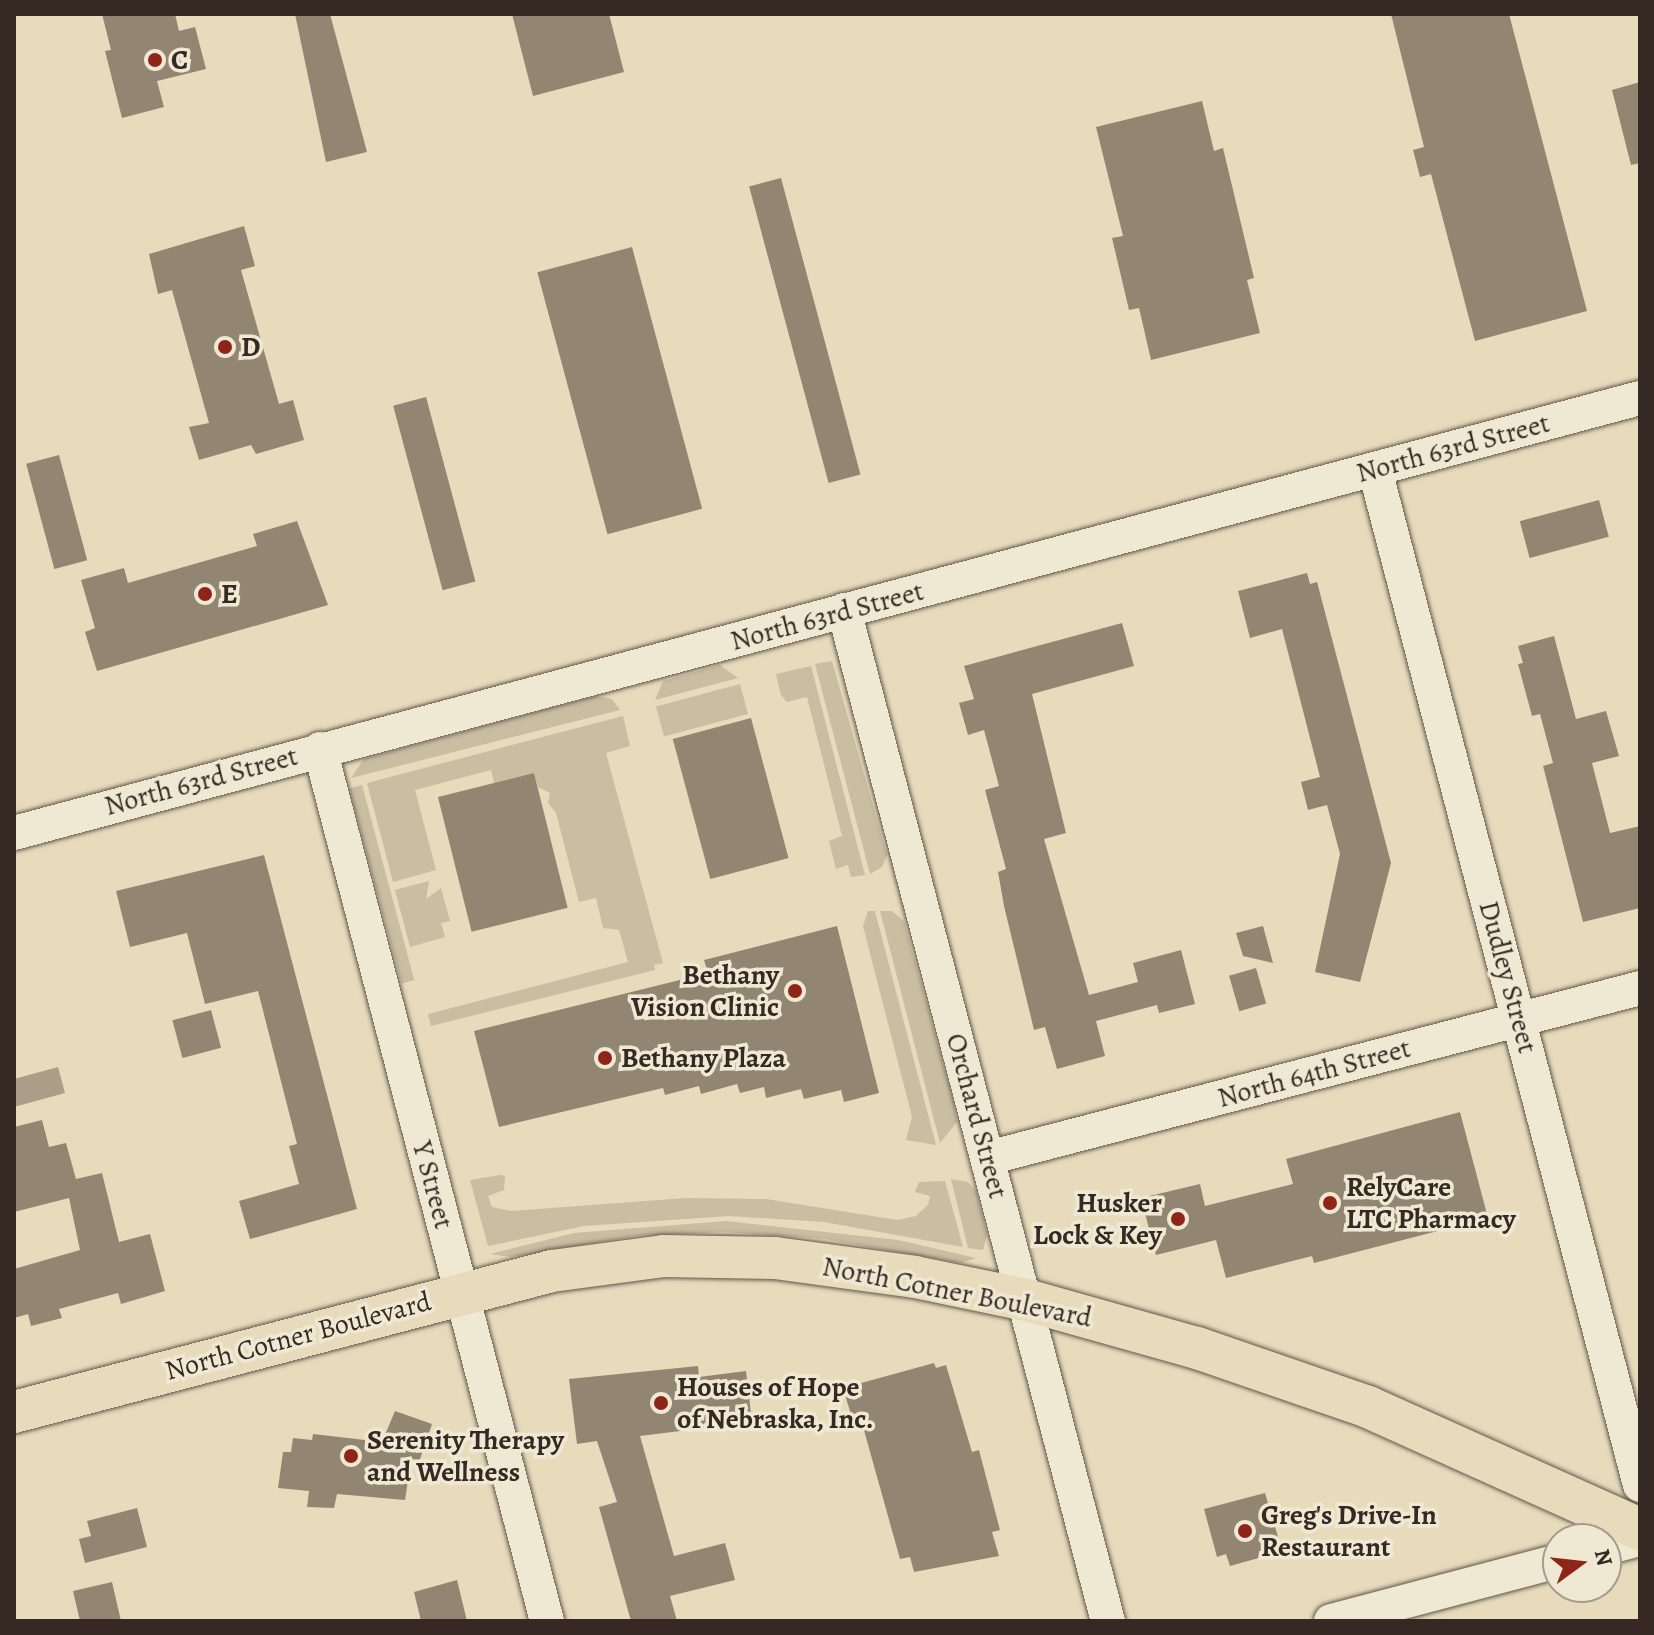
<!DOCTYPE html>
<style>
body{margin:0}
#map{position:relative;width:1654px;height:1635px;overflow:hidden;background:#e7dbbc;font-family:Alegreya,serif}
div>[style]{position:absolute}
.green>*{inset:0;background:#c9bda2;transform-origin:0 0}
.water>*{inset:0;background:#ab9e88}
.building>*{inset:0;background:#928673;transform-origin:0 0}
.roads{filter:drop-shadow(0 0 2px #625649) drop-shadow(0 0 2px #625649)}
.minor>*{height:34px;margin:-17px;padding:0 17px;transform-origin:17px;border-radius:17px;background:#efe8d3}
.major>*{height:42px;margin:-21px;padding:0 21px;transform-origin:21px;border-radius:21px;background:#e7dbbc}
.dots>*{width:22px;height:22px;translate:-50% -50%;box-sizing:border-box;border:4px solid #efe8d3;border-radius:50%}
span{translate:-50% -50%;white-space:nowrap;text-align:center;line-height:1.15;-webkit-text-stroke:7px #efe8d3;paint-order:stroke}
.poi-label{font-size:28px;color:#362923;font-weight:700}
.left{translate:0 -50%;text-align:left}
.right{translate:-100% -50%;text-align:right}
.street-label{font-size:28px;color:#362923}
.frame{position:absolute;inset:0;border:16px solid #362923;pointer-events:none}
.north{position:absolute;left:1542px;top:1523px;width:80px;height:80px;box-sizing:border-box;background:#efe8d3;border:2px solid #a59c8d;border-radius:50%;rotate:75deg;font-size:22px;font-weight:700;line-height:32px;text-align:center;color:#362923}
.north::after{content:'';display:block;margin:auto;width:28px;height:36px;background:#8f2418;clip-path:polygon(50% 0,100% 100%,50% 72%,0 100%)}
</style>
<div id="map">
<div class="green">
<div style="clip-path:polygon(832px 661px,887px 855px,882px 867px,870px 874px,815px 664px)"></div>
<div style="clip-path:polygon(720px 665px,738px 678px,655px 700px,663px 681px)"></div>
<div style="clip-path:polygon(811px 666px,865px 875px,851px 877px,848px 865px,836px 869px,829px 841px,842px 836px,807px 697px,787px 702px,781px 695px,776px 674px)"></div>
<div style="left:740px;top:684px;width:31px;height:87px;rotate:75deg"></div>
<div style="clip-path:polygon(596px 696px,612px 699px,620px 710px,351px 778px,364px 759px)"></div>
<div style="clip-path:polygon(623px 716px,630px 746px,606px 753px,663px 963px,654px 965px,655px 970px,431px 1026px,428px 1014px,628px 962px,619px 930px,603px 928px,596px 898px,579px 902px,556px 813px,548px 803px,550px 793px,538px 787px,534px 773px,494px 783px,491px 770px,415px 790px,436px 870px,393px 882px,367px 783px)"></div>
<div style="left:362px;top:785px;width:202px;height:13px;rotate:75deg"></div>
<div style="clip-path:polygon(429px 881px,426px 899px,441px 888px,450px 921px,441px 923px,445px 937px,410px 947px,395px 890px)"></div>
<div style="clip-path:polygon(868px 911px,875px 911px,936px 1145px,906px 1140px,912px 1117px,863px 926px)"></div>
<div style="clip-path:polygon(880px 911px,892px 911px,904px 921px,953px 1101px,957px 1122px,940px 1143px)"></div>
<div style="clip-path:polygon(500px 1175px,505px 1176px,504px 1190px,488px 1196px,492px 1207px,511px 1211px,686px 1198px,766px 1199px,897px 1220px,916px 1216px,928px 1205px,930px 1196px,915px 1192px,919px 1182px,945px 1181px,963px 1247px,824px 1222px,729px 1216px,584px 1226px,488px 1246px,470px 1180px)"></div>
<div style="clip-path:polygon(951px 1179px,968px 1182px,976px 1191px,987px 1235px,983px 1250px,968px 1248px)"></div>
<div style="clip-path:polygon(726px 1221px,898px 1240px,976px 1258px,961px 1263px,824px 1239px,725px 1232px,635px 1236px,511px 1257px,490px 1254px,574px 1233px)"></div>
</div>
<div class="water">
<div style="clip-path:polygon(58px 1067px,65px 1093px,14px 1107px,14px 1079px)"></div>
</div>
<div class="building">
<div style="clip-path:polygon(102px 14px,175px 14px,179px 31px,195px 27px,206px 69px,157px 81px,164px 107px,122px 118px,105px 51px,111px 50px)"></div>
<div style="clip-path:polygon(295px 14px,330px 14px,367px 152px,326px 162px)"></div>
<div style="clip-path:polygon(512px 14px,609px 14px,624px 72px,533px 96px)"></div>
<div style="clip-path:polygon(1391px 14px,1509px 14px,1587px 311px,1475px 341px,1431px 174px,1420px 177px,1413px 150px,1424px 147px)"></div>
<div style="clip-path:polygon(1640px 82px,1640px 163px,1631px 165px,1612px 90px)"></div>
<div style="clip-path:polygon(1202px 101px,1214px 151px,1223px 148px,1254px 278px,1247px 280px,1260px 333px,1151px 360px,1139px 308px,1129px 310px,1112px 238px,1123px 236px,1096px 127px)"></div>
<div style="left:781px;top:178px;width:307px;height:33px;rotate:75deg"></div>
<div style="clip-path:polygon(244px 226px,255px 266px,241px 270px,279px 404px,293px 400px,304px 440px,256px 454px,251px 445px,199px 460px,189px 427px,209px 423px,172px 290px,158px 294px,149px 254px)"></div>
<div style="left:632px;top:247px;width:271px;height:98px;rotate:75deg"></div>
<div style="left:426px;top:397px;width:191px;height:34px;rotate:75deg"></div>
<div style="left:59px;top:455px;width:109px;height:34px;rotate:75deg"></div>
<div style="left:1599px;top:500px;width:38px;height:82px;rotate:75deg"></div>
<div style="clip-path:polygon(297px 521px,328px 605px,97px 671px,85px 632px,95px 628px,81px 580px,124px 568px,128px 583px,257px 546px,253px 534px)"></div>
<div style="clip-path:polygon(1307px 573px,1310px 584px,1317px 582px,1391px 863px,1360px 982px,1315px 972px,1340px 854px,1327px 805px,1308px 810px,1301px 782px,1320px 777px,1282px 629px,1250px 638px,1238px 591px)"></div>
<div style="clip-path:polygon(1122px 623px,1134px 666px,1032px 694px,1066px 833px,1044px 839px,1089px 995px,1138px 982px,1133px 963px,1181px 950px,1195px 1004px,1159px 1013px,1157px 1005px,1096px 1021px,1105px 1056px,1057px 1069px,1045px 1027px,1034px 1030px,1004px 906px,998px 872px,1006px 869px,985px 790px,999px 786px,984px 730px,968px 735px,959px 703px,974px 699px,964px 666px)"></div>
<div style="clip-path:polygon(1554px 636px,1576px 719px,1606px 711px,1619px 756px,1592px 763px,1610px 833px,1640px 826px,1640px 908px,1583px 922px,1543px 766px,1553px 763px,1540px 714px,1532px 716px,1518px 664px,1523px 663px,1518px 646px)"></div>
<div style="left:751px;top:718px;width:145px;height:81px;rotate:75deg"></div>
<div style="left:534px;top:773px;width:139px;height:99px;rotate:76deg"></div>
<div style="clip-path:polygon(264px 855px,357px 1209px,250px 1239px,239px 1201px,299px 1184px,289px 1146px,297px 1144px,258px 991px,205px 1004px,187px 933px,130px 947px,116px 891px)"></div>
<div style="clip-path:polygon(837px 926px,879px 1093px,844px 1102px,841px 1090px,804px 1099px,801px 1089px,766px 1098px,764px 1087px,740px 1093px,737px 1084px,701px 1094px,699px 1086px,665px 1095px,663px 1088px,499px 1127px,474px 1031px,708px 973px,704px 960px)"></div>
<div style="clip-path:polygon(1263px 926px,1273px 963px,1243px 956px,1236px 933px)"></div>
<div style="left:1256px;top:968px;width:37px;height:28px;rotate:74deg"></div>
<div style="left:211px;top:1010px;width:39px;height:40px;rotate:75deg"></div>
<div style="clip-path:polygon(1460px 1112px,1488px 1218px,1314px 1263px,1312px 1256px,1226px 1278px,1216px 1240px,1156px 1255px,1141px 1198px,1200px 1184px,1205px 1206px,1293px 1184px,1286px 1159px)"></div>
<div style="clip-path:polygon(42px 1120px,49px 1147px,66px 1143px,76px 1179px,102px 1173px,119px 1242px,150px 1234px,165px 1291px,121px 1304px,118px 1293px,59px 1309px,62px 1318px,31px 1326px,28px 1314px,14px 1318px,14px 1269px,80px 1250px,69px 1198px,14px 1212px,14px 1127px)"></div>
<div style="clip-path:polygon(934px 1363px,936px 1368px,946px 1365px,972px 1452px,979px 1450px,1000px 1530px,992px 1532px,999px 1556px,914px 1572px,910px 1557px,900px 1559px,860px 1416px,852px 1418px,843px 1388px)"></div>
<div style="clip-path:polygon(698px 1366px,699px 1377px,746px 1371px,752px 1422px,640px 1436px,674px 1556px,725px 1543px,735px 1580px,670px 1596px,677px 1621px,631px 1621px,599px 1507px,617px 1502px,597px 1441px,577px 1444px,569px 1379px)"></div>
<div style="clip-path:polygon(395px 1411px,432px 1424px,419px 1462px,411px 1461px,405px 1500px,337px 1494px,334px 1508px,307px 1507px,309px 1491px,278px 1488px,283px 1452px,291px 1452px,293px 1438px,312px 1440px,313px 1434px,382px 1442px)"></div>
<div style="clip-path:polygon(1265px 1493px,1279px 1540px,1270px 1542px,1273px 1554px,1230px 1566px,1226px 1554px,1217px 1557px,1204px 1509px)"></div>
<div style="clip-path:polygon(137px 1508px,147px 1547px,85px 1563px,79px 1539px,91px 1536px,87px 1521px)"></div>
<div style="clip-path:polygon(457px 1580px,467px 1621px,421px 1621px,414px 1592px)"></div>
<div style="clip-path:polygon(112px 1582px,121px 1621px,80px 1621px,73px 1591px)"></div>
</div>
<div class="roads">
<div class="minor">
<div style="left:1375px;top:470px;width:1049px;rotate:75.37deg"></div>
<div style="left:844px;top:610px;width:1045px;rotate:75.37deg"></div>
<div style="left:320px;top:749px;width:901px;rotate:75.41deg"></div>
<div style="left:14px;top:833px;width:1683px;rotate:-14.98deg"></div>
<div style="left:988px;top:1158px;width:674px;rotate:-14.61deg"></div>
<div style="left:1606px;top:1548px;width:35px;rotate:-15deg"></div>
<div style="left:1331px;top:1621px;width:235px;rotate:-14.8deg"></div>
</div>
<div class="major">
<div style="left:14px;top:1412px;width:556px;rotate:-14.69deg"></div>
<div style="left:552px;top:1271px;width:113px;rotate:-7.6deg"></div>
<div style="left:664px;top:1256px;width:111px;rotate:1deg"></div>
<div style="left:775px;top:1258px;width:141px;rotate:7.7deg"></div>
<div style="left:915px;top:1277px;width:113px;rotate:11.7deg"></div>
<div style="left:1026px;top:1300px;width:178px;rotate:15.7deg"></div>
<div style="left:1197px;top:1348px;width:181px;rotate:19deg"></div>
<div style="left:1368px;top:1407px;width:298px;rotate:24.2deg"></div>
</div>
</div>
<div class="dots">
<div style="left:155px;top:60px;background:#8f2418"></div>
<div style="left:225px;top:347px;background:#8f2418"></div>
<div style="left:205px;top:594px;background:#8f2418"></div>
<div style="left:795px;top:991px;background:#8f2418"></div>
<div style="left:605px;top:1058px;background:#8f2418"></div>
<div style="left:1330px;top:1203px;background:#8f2418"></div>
<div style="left:1178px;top:1219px;background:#8f2418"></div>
<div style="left:661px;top:1403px;background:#8f2418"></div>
<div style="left:351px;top:1456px;background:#8f2418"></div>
<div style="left:1245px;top:1531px;background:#8f2418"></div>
</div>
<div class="poi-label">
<span class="left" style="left:171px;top:60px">C</span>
<span class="left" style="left:241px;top:347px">D</span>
<span class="left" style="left:221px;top:594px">E</span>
<span class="right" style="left:779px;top:991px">Bethany<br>Vision Clinic</span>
<span class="left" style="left:621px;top:1058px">Bethany Plaza</span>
<span class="left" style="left:1346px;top:1203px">RelyCare<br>LTC Pharmacy</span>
<span class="right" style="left:1162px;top:1219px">Husker<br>Lock &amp; Key</span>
<span class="left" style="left:677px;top:1403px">Houses of Hope<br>of Nebraska, Inc.</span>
<span class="left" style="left:367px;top:1456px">Serenity Therapy<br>and Wellness</span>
<span class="left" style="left:1261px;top:1531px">Greg's Drive-In<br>Restaurant</span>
</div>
<div class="street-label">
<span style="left:1453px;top:448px;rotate:-15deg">North 63rd Street</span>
<span style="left:827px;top:616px;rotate:-15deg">North 63rd Street</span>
<span style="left:201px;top:781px;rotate:-15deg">North 63rd Street</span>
<span style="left:1508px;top:977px;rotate:75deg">Dudley Street</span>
<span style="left:1314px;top:1073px;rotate:-15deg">North 64th Street</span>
<span style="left:977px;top:1116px;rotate:75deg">Orchard Street</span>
<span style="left:433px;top:1185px;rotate:75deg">Y Street</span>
<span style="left:957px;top:1292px;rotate:11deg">North Cotner Boulevard</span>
<span style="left:298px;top:1336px;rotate:-15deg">North Cotner Boulevard</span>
</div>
<div class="frame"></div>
<div class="north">N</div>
</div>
